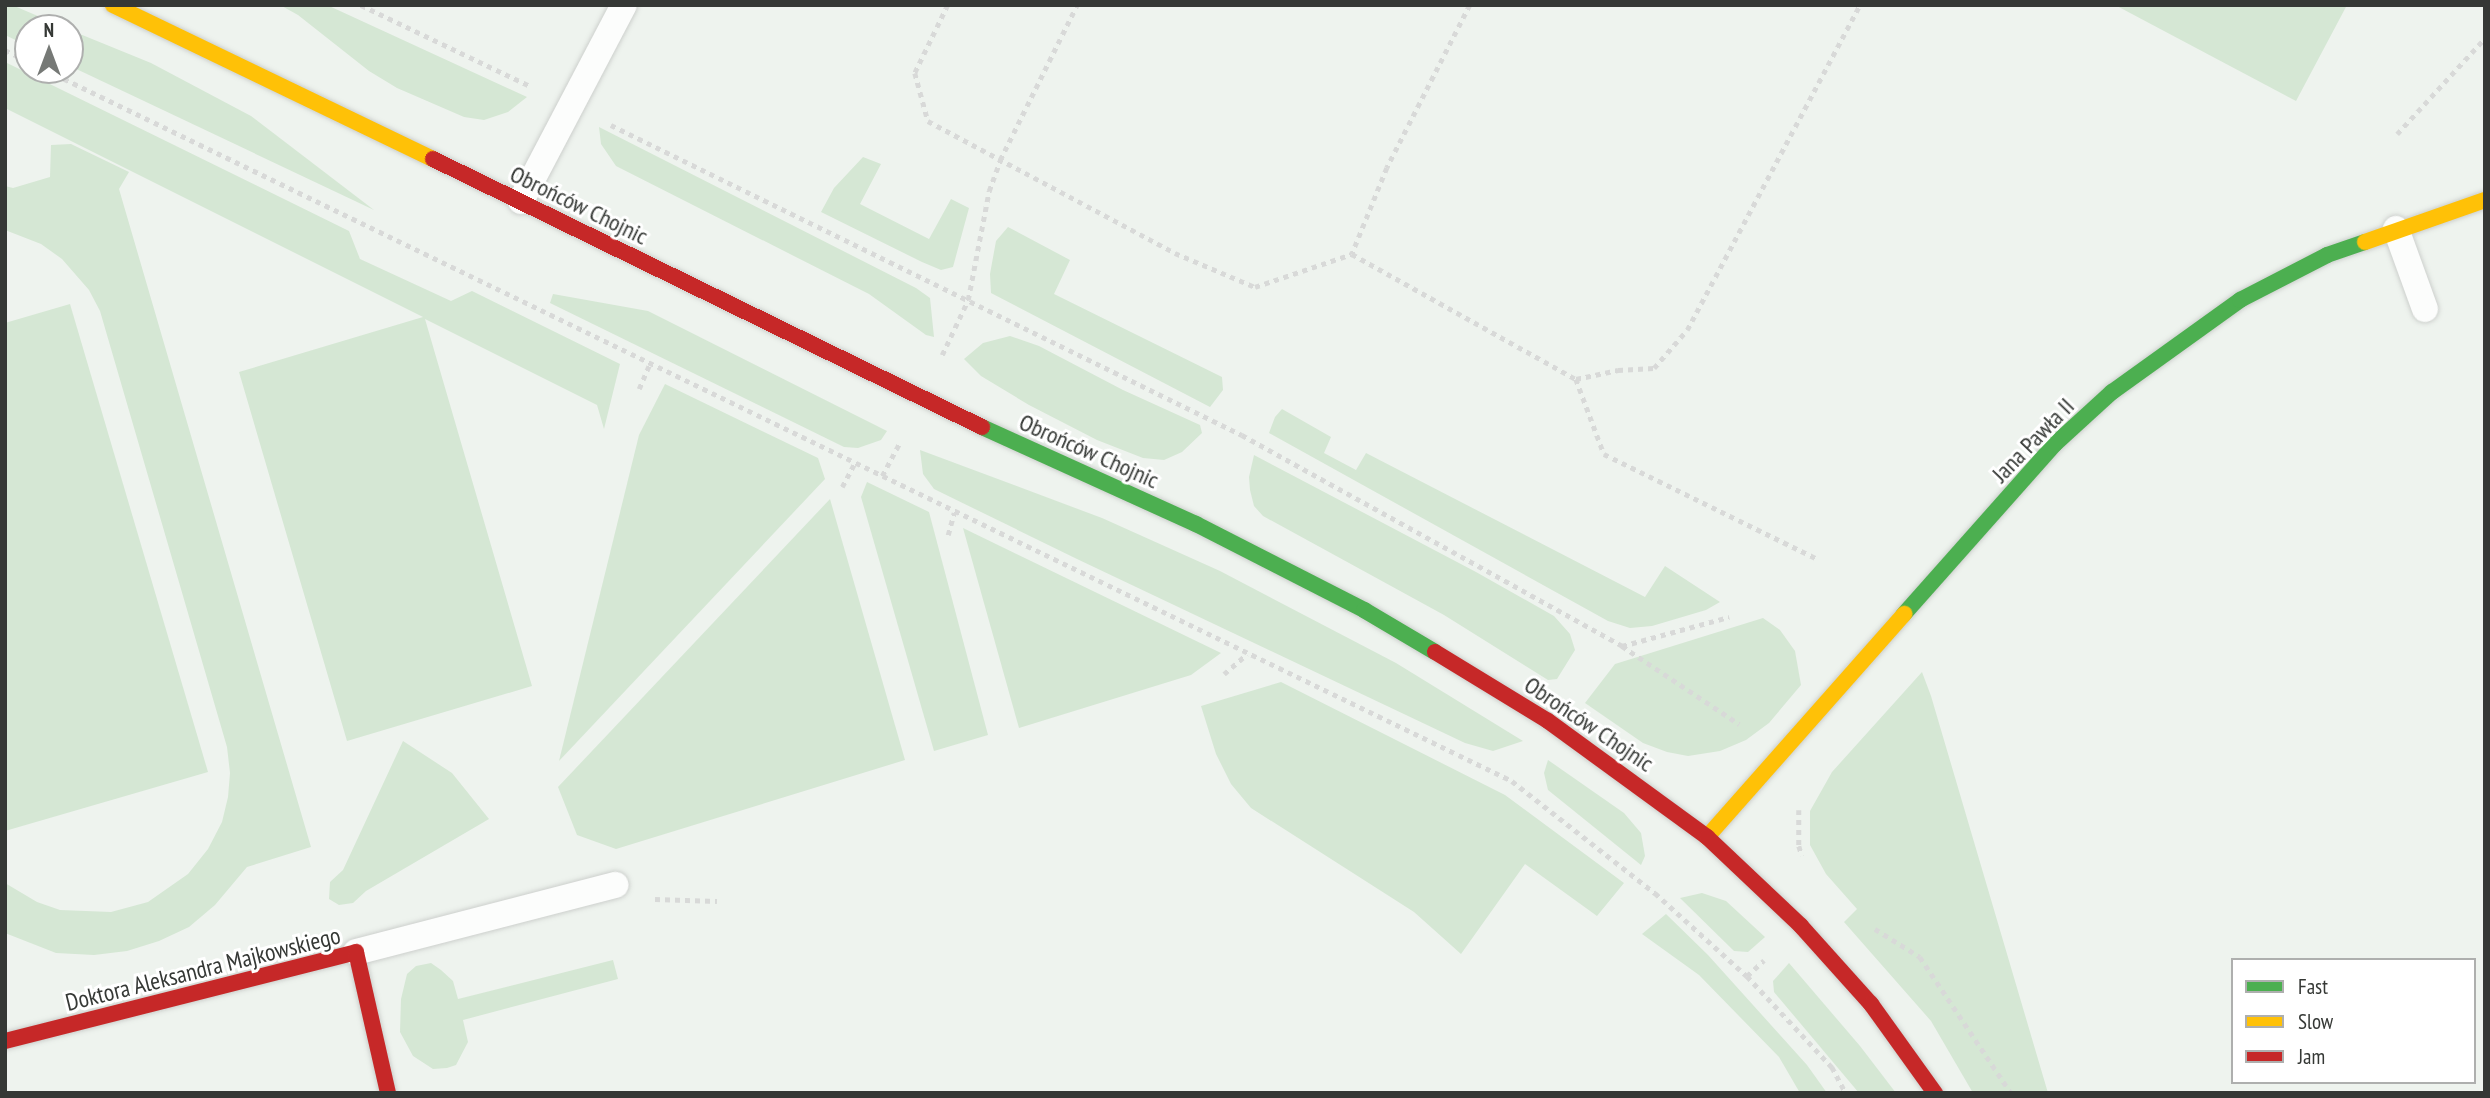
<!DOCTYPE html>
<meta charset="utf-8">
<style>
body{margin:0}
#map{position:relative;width:2490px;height:1098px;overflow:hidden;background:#eef3ee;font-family:"PT Sans Narrow",sans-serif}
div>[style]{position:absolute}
.green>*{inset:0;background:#d5e7d4}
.path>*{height:4.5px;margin-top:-2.25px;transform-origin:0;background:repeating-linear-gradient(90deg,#d8d9d8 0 5px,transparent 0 10px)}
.roads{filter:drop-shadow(0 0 2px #cdd0cd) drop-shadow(0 0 2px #cdd0cd)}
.lane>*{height:26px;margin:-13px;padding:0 13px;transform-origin:13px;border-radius:13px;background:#fcfdfc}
.fast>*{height:16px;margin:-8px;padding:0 8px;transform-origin:8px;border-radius:8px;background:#4caf50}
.slow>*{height:16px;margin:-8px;padding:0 8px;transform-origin:8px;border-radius:8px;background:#ffc107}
.jam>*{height:16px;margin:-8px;padding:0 8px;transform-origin:8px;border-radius:8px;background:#c62828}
span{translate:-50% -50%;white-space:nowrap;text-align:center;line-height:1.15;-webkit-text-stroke:6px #fff;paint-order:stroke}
.street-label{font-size:24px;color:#353835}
.frame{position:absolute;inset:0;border:7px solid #353835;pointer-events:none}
.legend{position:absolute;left:2231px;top:958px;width:245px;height:126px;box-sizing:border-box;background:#fff;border:2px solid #aeafae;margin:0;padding:9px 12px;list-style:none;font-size:21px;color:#353835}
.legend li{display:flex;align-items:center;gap:14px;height:35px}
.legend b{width:35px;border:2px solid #aeafae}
.north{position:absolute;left:14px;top:14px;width:70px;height:70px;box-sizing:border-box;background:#fff;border:2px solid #aeafae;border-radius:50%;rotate:0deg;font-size:19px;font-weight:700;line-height:28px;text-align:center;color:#353835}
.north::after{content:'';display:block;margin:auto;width:24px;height:32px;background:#767976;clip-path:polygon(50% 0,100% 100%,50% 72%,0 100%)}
</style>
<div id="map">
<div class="green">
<div style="clip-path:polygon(5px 5px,12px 5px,66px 28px,28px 28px,28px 46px,5px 35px)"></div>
<div style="clip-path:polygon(280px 5px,327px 5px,527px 97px,508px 112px,484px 120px,464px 117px,397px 88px,369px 71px,298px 15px)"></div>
<div style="clip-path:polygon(2115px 5px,2347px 5px,2296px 101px)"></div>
<div style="clip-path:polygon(70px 30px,151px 63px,251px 116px,374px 210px,70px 66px)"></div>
<div style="clip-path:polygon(5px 62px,349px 231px,360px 259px,451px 301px,472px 291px,620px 364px,604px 429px,597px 405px,425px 319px,532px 686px,347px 741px,239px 372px,423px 317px,5px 108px)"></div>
<div style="clip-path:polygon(599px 127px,916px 288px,930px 298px,934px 337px,926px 335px,869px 294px,616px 166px,601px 144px)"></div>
<div style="clip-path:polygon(71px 144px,129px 172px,119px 189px,311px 847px,247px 867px,215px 905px,189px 927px,159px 941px,127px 951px,94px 955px,56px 953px,5px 933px,5px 883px,37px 902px,60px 910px,111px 912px,148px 902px,188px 874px,208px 849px,222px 822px,228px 797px,230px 773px,227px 747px,100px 311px,89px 290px,62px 259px,41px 244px,5px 230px,5px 186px,13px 188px,50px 177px,51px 145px)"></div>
<div style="clip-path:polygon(863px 157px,881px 164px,860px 204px,929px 239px,951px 199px,969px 208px,953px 267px,941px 270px,922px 262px,821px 212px,834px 188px)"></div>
<div style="clip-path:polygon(1008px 227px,1070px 260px,1054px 294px,1222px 377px,1223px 390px,1210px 407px,991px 293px,990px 274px,996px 241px)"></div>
<div style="clip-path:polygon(553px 294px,648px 311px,887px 431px,881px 440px,858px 448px,844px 447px,550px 303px)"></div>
<div style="clip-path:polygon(70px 304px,208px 772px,5px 831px,5px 323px)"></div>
<div style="clip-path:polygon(1010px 336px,1039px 346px,1123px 390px,1200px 425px,1202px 433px,1182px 452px,1164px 460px,1143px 458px,1097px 440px,1029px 405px,981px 376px,964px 359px,983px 343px)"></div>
<div style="clip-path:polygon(665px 384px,818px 458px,825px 479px,559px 761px,639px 435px)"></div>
<div style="clip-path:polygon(1282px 409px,1331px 437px,1324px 453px,1356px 470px,1366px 453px,1645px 597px,1665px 566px,1720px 602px,1706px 610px,1652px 626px,1630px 628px,1608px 621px,1269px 433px,1275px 417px)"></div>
<div style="clip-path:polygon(920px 450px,1102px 518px,1220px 571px,1396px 663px,1523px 741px,1493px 751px,1465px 743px,1077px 559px,934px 489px,923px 474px)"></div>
<div style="clip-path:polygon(1254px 455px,1476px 572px,1554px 616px,1570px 634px,1575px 650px,1557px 679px,1548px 680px,1444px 615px,1263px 516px,1254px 506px,1250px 490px,1249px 477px)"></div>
<div style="clip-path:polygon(867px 482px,929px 512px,988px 735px,934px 751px,861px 497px)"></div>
<div style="clip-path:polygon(830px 499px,905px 760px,616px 849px,577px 835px,558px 787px)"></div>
<div style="clip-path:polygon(963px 528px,1221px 653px,1191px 675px,1019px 728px)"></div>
<div style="clip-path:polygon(1763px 618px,1780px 630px,1795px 651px,1801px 685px,1769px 723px,1746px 740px,1720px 751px,1688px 756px,1667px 752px,1643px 743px,1585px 703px,1615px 664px)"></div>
<div style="clip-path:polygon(1922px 672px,1931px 696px,2048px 1093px,1973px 1093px,1931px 1021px,1844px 922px,1857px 909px,1826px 874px,1810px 845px,1810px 811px,1832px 772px)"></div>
<div style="clip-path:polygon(1281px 682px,1505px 795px,1624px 883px,1597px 916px,1525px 864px,1461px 954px,1414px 912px,1251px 808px,1231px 784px,1216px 754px,1201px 706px)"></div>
<div style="clip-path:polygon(403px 741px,452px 773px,489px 819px,366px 891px,353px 903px,339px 905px,329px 899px,330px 882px,343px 870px)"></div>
<div style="clip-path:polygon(1548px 760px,1624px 813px,1641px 833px,1645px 856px,1641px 865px,1548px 790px,1544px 773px)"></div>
<div style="clip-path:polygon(1702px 893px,1726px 901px,1765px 937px,1748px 952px,1734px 951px,1680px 898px)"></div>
<div style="clip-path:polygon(1666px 914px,1708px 955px,1807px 1065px,1827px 1093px,1800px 1093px,1779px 1057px,1699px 975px,1642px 934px)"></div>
<div style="clip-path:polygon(613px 960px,618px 979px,463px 1020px,468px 1042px,456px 1065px,447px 1068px,433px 1069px,413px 1056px,400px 1032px,401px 999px,407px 974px,416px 966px,431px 963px,441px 970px,453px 981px,458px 999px)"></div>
<div style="clip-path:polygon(1789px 963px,1860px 1046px,1896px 1093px,1859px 1093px,1774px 992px,1773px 981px)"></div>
</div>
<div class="path">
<div style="left:361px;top:5px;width:187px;rotate:25.6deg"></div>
<div style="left:948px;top:5px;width:76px;rotate:115.9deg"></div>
<div style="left:915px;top:73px;width:50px;rotate:74.8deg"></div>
<div style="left:928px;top:121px;width:280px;rotate:28.1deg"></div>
<div style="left:1175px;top:253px;width:87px;rotate:23deg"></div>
<div style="left:1255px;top:287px;width:102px;rotate:-18.8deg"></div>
<div style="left:1470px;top:5px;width:183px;rotate:117deg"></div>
<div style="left:1387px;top:168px;width:93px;rotate:112.1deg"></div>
<div style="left:1352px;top:254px;width:257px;rotate:29.2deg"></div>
<div style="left:1576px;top:379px;width:80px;rotate:69.5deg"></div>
<div style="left:1604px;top:454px;width:237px;rotate:26.2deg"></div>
<div style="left:5px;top:50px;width:25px;rotate:26deg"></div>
<div style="left:46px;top:70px;width:1629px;rotate:25.87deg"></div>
<div style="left:1512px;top:781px;width:182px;rotate:38.1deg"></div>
<div style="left:1655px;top:893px;width:124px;rotate:42.1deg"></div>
<div style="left:1747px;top:976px;width:125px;rotate:47deg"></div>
<div style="left:1832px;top:1067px;width:30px;rotate:62deg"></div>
<div style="left:611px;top:125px;width:703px;rotate:26.16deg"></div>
<div style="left:1242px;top:435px;width:435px;rotate:29deg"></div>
<div style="left:1622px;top:646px;width:111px;rotate:-15.2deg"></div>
<div style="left:2397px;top:134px;width:130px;rotate:-47.5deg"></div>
<div style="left:942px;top:355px;width:61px;rotate:-64.7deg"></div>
<div style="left:968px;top:300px;width:111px;rotate:-79.1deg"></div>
<div style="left:989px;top:191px;width:33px;rotate:-70deg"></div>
<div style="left:1000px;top:160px;width:173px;rotate:-63.6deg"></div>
<div style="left:1576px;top:379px;width:43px;rotate:-12.1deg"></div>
<div style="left:1618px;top:370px;width:36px;rotate:-3deg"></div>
<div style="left:1654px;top:368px;width:50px;rotate:-49deg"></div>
<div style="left:1687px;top:330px;width:368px;rotate:-62deg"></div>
<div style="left:639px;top:389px;width:26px;rotate:-67deg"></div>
<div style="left:882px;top:476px;width:36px;rotate:-62deg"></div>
<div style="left:842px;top:487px;width:27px;rotate:-62deg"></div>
<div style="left:948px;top:535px;width:23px;rotate:-75deg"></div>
<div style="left:1622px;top:646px;width:141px;rotate:33.7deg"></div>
<div style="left:1224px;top:674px;width:30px;rotate:-41deg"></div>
<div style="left:1799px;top:810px;width:36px;rotate:90deg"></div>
<div style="left:1799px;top:846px;width:10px;rotate:73deg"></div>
<div style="left:655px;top:899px;width:62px;rotate:1.8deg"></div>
<div style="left:1875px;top:929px;width:53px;rotate:31.9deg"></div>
<div style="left:1920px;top:957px;width:164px;rotate:56.2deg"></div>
<div style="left:1747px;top:976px;width:23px;rotate:-43deg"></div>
</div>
<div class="roads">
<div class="lane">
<div style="left:521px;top:201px;width:221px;rotate:-62.3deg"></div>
<div style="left:2396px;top:229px;width:85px;rotate:70.1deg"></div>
<div style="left:356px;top:952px;width:268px;rotate:-14.5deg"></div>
</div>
<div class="fast">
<div style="left:982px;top:427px;width:235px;rotate:24.4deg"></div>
<div style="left:1196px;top:524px;width:189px;rotate:27.1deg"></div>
<div style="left:1364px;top:610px;width:82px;rotate:30.6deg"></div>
<div style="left:1904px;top:614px;width:227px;rotate:-48.4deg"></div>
<div style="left:2055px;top:444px;width:77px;rotate:-42.4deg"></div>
<div style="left:2112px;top:392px;width:158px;rotate:-35.7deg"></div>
<div style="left:2240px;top:300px;width:98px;rotate:-27.3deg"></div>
<div style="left:2327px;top:255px;width:40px;rotate:-18.9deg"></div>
</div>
<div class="slow">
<div style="left:113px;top:5px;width:355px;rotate:25.7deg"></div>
<div style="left:2365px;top:242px;width:127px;rotate:-19.3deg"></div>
<div style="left:1707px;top:837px;width:298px;rotate:-48.5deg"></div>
</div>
<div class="jam">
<div style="left:433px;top:159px;width:611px;rotate:26.02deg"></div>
<div style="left:1435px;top:652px;width:132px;rotate:31.4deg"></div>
<div style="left:1548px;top:721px;width:197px;rotate:36.1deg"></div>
<div style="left:1707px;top:837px;width:129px;rotate:43.4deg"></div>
<div style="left:1801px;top:926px;width:105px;rotate:48.1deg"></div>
<div style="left:1871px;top:1004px;width:110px;rotate:54.3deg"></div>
<div style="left:5px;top:1041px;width:362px;rotate:-14.2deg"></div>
<div style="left:356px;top:952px;width:145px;rotate:77.2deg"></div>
</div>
</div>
<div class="street-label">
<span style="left:579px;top:205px;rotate:26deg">Obrońców Chojnic</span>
<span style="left:2033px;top:440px;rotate:-46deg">Jana Pawła II</span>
<span style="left:1089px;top:451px;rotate:24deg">Obrońców Chojnic</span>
<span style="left:1589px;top:724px;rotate:34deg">Obrońców Chojnic</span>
<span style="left:203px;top:969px;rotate:-14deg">Doktora Aleksandra Majkowskiego</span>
</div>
<div class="frame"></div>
<ul class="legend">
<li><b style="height:9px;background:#4caf50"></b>Fast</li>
<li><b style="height:9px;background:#ffc107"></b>Slow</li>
<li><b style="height:9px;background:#c62828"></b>Jam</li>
</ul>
<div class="north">N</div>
</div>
